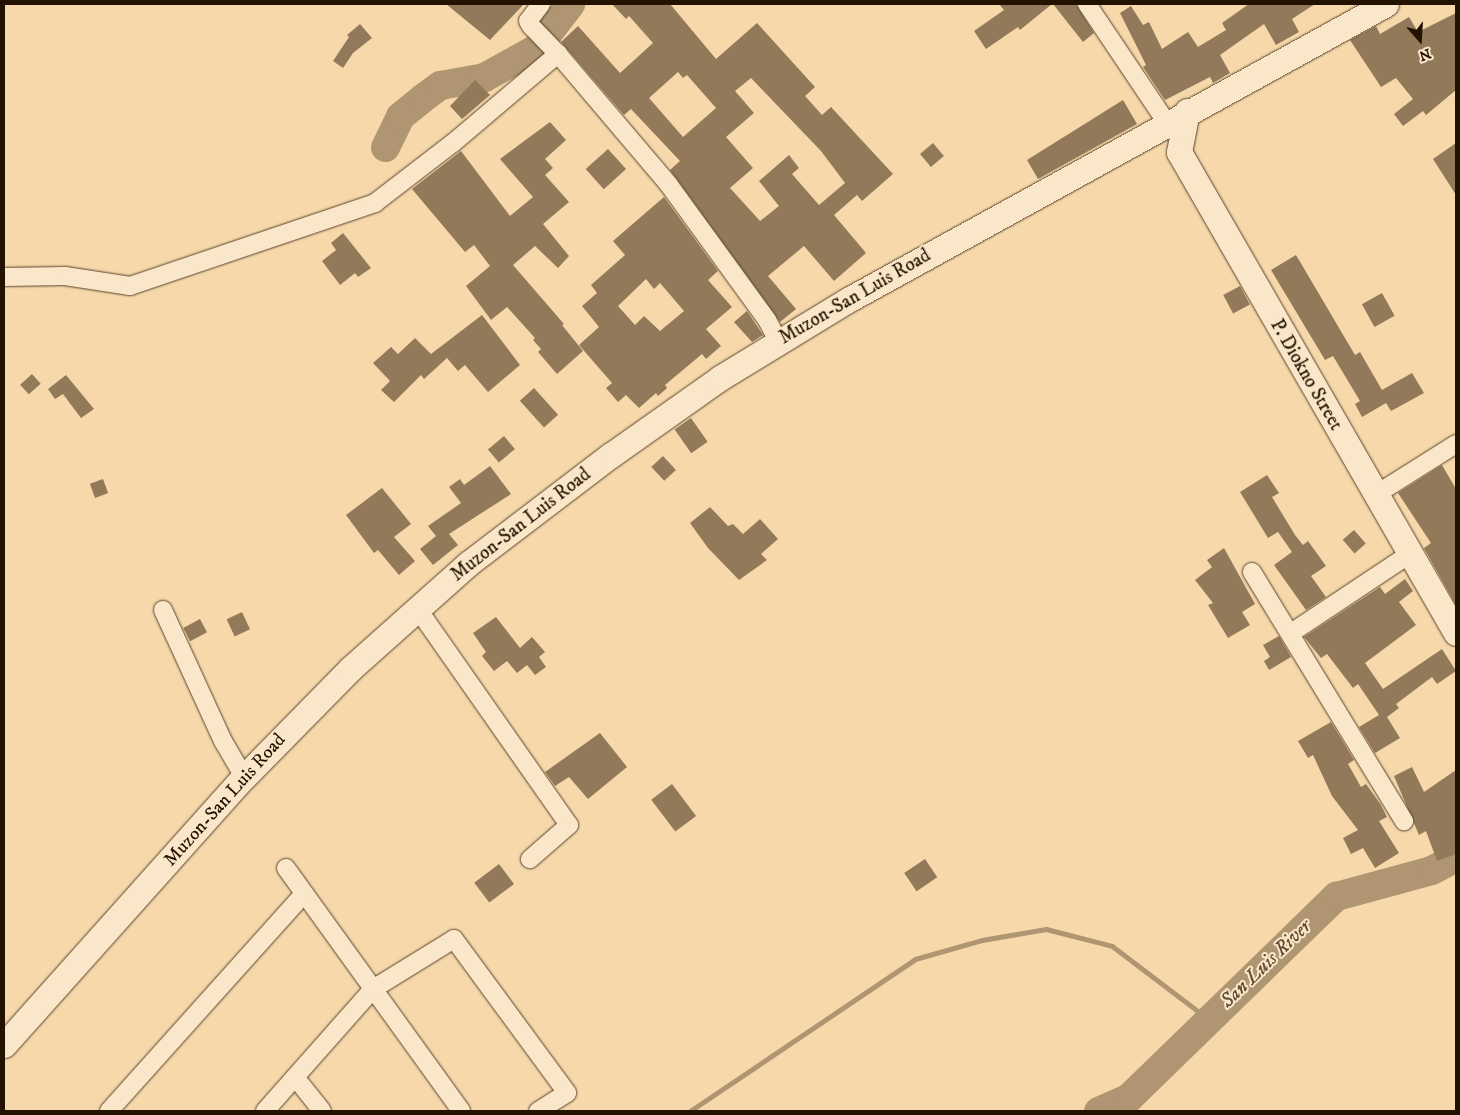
<!DOCTYPE html>
<style>
body{margin:0}
#map{position:relative;width:1460px;height:1115px;overflow:hidden;background:#f7d8ab;font-family:"IM FELL DW Pica",serif}
div>[style]{position:absolute}
.stream>*{height:5px;margin:-2.5px;padding:0 2.5px;transform-origin:2.5px;border-radius:2.5px;background:#af9571}
.river>*{height:29px;margin:-14.5px;padding:0 14.5px;transform-origin:14.5px;border-radius:14.5px;background:#af9571}
.building>*{inset:0;background:#917959;transform-origin:0 0}
.roads{filter:drop-shadow(0 0 1px #58442b) drop-shadow(0 0 1px #58442b)}
.street>*{height:18px;margin:-9px;padding:0 9px;transform-origin:9px;border-radius:9px;background:#fae6c8}
.secondary>*{height:25px;margin:-12.5px;padding:0 12.5px;transform-origin:12.5px;border-radius:12.5px;background:#fae6c8}
span{translate:-50% -50%;white-space:nowrap;text-align:center;line-height:1.15;-webkit-text-stroke:4px #fae6c8;paint-order:stroke}
.street-label{font-size:19px;color:#231200}
.water-label{font-size:20px;color:#624d33;font-style:italic}
.frame{position:absolute;inset:0;border:5px solid #231200;pointer-events:none}
.north{position:absolute;left:1395px;top:15px;width:50px;height:50px;-webkit-text-stroke:4px #fae6c8;paint-order:stroke;rotate:161deg;font-size:14px;font-weight:700;line-height:20px;text-align:center;color:#231200}
.north::after{content:'';display:block;margin:auto;width:18px;height:22px;background:#231200;clip-path:polygon(50% 0,100% 100%,50% 72%,0 100%)}
</style>
<div id="map">
<div class="stream">
<div style="left:690px;top:1111px;width:272px;rotate:-34deg"></div>
<div style="left:915px;top:959px;width:70px;rotate:-15.8deg"></div>
<div style="left:982px;top:940px;width:65px;rotate:-9.8deg"></div>
<div style="left:1046px;top:929px;width:68px;rotate:14.4deg"></div>
<div style="left:1112px;top:946px;width:121px;rotate:37.2deg"></div>
</div>
<div class="river">
<div style="left:385px;top:147px;width:34px;rotate:-64deg"></div>
<div style="left:400px;top:116px;width:28px;rotate:-39deg"></div>
<div style="left:422px;top:98px;width:22px;rotate:-36deg"></div>
<div style="left:440px;top:85px;width:45px;rotate:-10.3deg"></div>
<div style="left:484px;top:77px;width:60px;rotate:-29.1deg"></div>
<div style="left:536px;top:48px;width:56px;rotate:-52.3deg"></div>
<div style="left:1098px;top:1111px;width:34px;rotate:-24deg"></div>
<div style="left:1129px;top:1097px;width:289px;rotate:-44.2deg"></div>
<div style="left:1336px;top:896px;width:98px;rotate:-15.3deg"></div>
<div style="left:1431px;top:870px;width:28px;rotate:-27deg"></div>
</div>
<div class="building">
<div style="clip-path:polygon(446px 4px,524px 4px,490px 40px)"></div>
<div style="clip-path:polygon(evenodd,612px 4px,670px 4px,716px 59px,757px 23px,815px 87px,805px 96px,822px 115px,831px 107px,893px 174px,862px 201px,857px 195px,834px 215px,866px 253px,834px 281px,804px 246px,768px 276px,796px 309px,780px 322px,670px 170px,680px 161px,631px 109px,624px 115px,561px 42px,578px 26px,620px 73px,653px 43px,629px 16px,626px 19px,612px 4px,678px 72px,683px 78px,687px 75px,716px 108px,683px 137px,649px 98px,678px 72px,612px 4px,751px 78px,821px 151px,845px 183px,819px 205px,792px 174px,799px 168px,789px 155px,759px 181px,779px 206px,760px 221px,730px 188px,753px 168px,726px 137px,754px 113px,735px 91px,751px 78px)"></div>
<div style="clip-path:polygon(999px 4px,1052px 4px,1020px 30px,1018px 27px,986px 49px,974px 31px,1004px 10px)"></div>
<div style="clip-path:polygon(1053px 4px,1076px 4px,1094px 33px,1083px 42px)"></div>
<div style="clip-path:polygon(1249px 4px,1315px 4px,1292px 19px,1299px 32px,1276px 45px,1264px 24px,1220px 55px,1230px 73px,1213px 83px,1210px 77px,1165px 100px,1143px 67px,1146px 65px,1120px 13px,1131px 6px,1143px 25px,1149px 22px,1162px 49px,1188px 32px,1198px 47px,1226px 30px,1222px 23px)"></div>
<div style="clip-path:polygon(1456px 13px,1456px 90px,1426px 115px,1423px 111px,1403px 126px,1394px 114px,1413px 99px,1396px 78px,1381px 87px,1350px 40px,1376px 26px,1380px 34px,1409px 17px,1418px 32px)"></div>
<div style="clip-path:polygon(360px 24px,372px 38px,353px 53px,343px 68px,333px 61px,349px 37px,347px 35px)"></div>
<div style="clip-path:polygon(475px 80px,490px 95px,462px 119px,450px 106px)"></div>
<div style="clip-path:polygon(1123px 100px,1137px 124px,1038px 179px,1027px 160px)"></div>
<div style="clip-path:polygon(550px 122px,566px 140px,545px 159px,553px 168px,545px 175px,569px 202px,543px 224px,569px 256px,558px 268px,535px 246px,513px 265px,564px 324px,562px 325px,583px 351px,557px 374px,538px 352px,541px 349px,533px 340px,535px 338px,507px 307px,491px 320px,466px 286px,490px 266px,474px 245px,465px 252px,412px 189px,461px 151px,510px 216px,533px 197px,500px 159px)"></div>
<div style="left:933px;top:143px;width:17px;height:17px;rotate:50deg"></div>
<div style="clip-path:polygon(1456px 143px,1456px 195px,1433px 159px)"></div>
<div style="left:608px;top:149px;width:27px;height:30px;rotate:48deg"></div>
<div style="clip-path:polygon(evenodd,664px 197px,718px 271px,708px 280px,732px 307px,706px 329px,721px 346px,706px 359px,702px 354px,665px 385px,667px 388px,658px 396px,656px 393px,639px 408px,626px 395px,618px 402px,606px 388px,612px 383px,579px 345px,599px 327px,582px 306px,597px 293px,591px 285px,625px 255px,613px 241px,664px 197px,646px 279px,654px 289px,660px 283px,684px 311px,660px 331px,644px 316px,635px 325px,618px 306px,646px 279px)"></div>
<div style="clip-path:polygon(343px 233px,371px 268px,358px 277px,355px 273px,340px 285px,322px 261px,336px 250px,331px 243px)"></div>
<div style="clip-path:polygon(1296px 255px,1355px 355px,1360px 352px,1382px 390px,1412px 373px,1424px 393px,1391px 411px,1386px 403px,1362px 417px,1355px 404px,1360px 401px,1333px 356px,1325px 360px,1271px 270px)"></div>
<div style="left:1240px;top:286px;width:21px;height:19px;rotate:62deg"></div>
<div style="left:1382px;top:293px;width:26px;height:23px;rotate:61deg"></div>
<div style="clip-path:polygon(747px 311px,763px 335px,752px 342px,734px 322px)"></div>
<div style="clip-path:polygon(482px 315px,520px 365px,488px 392px,465px 365px,458px 371px,447px 358px,424px 379px,421px 375px,394px 402px,381px 390px,390px 381px,373px 363px,391px 347px,398px 354px,415px 338px,431px 354px)"></div>
<div style="left:32px;top:374px;width:13px;height:16px;rotate:48deg"></div>
<div style="clip-path:polygon(66px 375px,94px 409px,81px 418px,63px 394px,55px 399px,48px 389px)"></div>
<div style="left:534px;top:388px;width:36px;height:19px;rotate:48deg"></div>
<div style="left:691px;top:418px;width:29px;height:20px;rotate:55deg"></div>
<div style="left:504px;top:436px;width:17px;height:21px;rotate:50deg"></div>
<div style="left:663px;top:456px;width:19px;height:16px;rotate:47deg"></div>
<div style="clip-path:polygon(1442px 465px,1456px 489px,1456px 605px,1424px 548px,1431px 543px,1398px 493px)"></div>
<div style="clip-path:polygon(490px 466px,511px 494px,449px 534px,458px 545px,433px 565px,420px 549px,436px 536px,428px 526px,461px 503px,449px 487px,460px 479px,464px 485px)"></div>
<div style="clip-path:polygon(1267px 475px,1279px 493px,1272px 497px,1295px 535px,1303px 545px,1308px 541px,1326px 566px,1311px 576px,1326px 597px,1306px 610px,1274px 565px,1292px 552px,1278px 532px,1268px 538px,1240px 492px)"></div>
<div style="left:103px;top:479px;width:15px;height:14px;rotate:70deg"></div>
<div style="clip-path:polygon(382px 488px,411px 524px,394px 537px,415px 561px,399px 575px,378px 550px,374px 553px,346px 515px)"></div>
<div style="clip-path:polygon(710px 507px,728px 526px,733px 524px,743px 534px,760px 519px,778px 539px,761px 554px,767px 560px,739px 580px,708px 548px,690px 523px)"></div>
<div style="left:1354px;top:530px;width:18px;height:15px;rotate:49deg"></div>
<div style="clip-path:polygon(1224px 548px,1255px 604px,1242px 612px,1250px 625px,1228px 638px,1208px 605px,1213px 603px,1195px 580px,1212px 567px,1207px 560px)"></div>
<div style="clip-path:polygon(1405px 579px,1413px 591px,1399px 602px,1416px 625px,1365px 663px,1383px 689px,1442px 649px,1456px 671px,1437px 684px,1432px 677px,1396px 704px,1399px 708px,1387px 717px,1400px 738px,1375px 753px,1359px 727px,1379px 715px,1358px 684px,1353px 688px,1327px 654px,1321px 658px,1304px 637px,1380px 587px,1385px 594px)"></div>
<div style="left:242px;top:612px;width:19px;height:17px;rotate:65deg"></div>
<div style="clip-path:polygon(496px 617px,520px 648px,532px 637px,545px 652px,539px 657px,546px 667px,535px 675px,527px 665px,517px 673px,507px 661px,494px 671px,482px 656px,486px 652px,473px 633px)"></div>
<div style="left:200px;top:619px;width:15px;height:19px;rotate:62deg"></div>
<div style="clip-path:polygon(1279px 636px,1291px 657px,1269px 670px,1264px 661px,1270px 657px,1263px 645px)"></div>
<div style="clip-path:polygon(1331px 722px,1354px 760px,1348px 764px,1361px 787px,1366px 784px,1381px 805px,1387px 817px,1379px 821px,1399px 853px,1375px 868px,1363px 848px,1351px 854px,1343px 838px,1358px 830px,1332px 796px,1313px 755px,1308px 758px,1298px 741px)"></div>
<div style="clip-path:polygon(600px 733px,627px 767px,588px 799px,569px 777px,555px 786px,545px 772px)"></div>
<div style="clip-path:polygon(1412px 767px,1424px 792px,1456px 770px,1456px 854px,1437px 861px,1426px 831px,1419px 835px,1394px 776px)"></div>
<div style="left:672px;top:784px;width:40px;height:26px;rotate:53deg"></div>
<div style="left:925px;top:859px;width:22px;height:25px;rotate:56deg"></div>
<div style="left:499px;top:864px;width:25px;height:31px;rotate:53deg"></div>
</div>
<div class="roads">
<div class="street">
<div style="left:541px;top:4px;width:21px;rotate:127deg"></div>
<div style="left:528px;top:21px;width:6px;rotate:59deg"></div>
<div style="left:531px;top:26px;width:39px;rotate:46deg"></div>
<div style="left:558px;top:54px;width:172px;rotate:49.7deg"></div>
<div style="left:669px;top:185px;width:167px;rotate:54deg"></div>
<div style="left:767px;top:320px;width:24px;rotate:62deg"></div>
<div style="left:1087px;top:4px;width:143px;rotate:56.1deg"></div>
<div style="left:4px;top:277px;width:61px;rotate:-0.9deg"></div>
<div style="left:65px;top:276px;width:66px;rotate:8.7deg"></div>
<div style="left:130px;top:286px;width:259px;rotate:-18.7deg"></div>
<div style="left:375px;top:203px;width:98px;rotate:-37.6deg"></div>
<div style="left:453px;top:143px;width:138px;rotate:-40.3deg"></div>
<div style="left:1375px;top:495px;width:96px;rotate:-32.2deg"></div>
<div style="left:1252px;top:572px;width:292px;rotate:58.6deg"></div>
<div style="left:417px;top:608px;width:265px;rotate:55deg"></div>
<div style="left:569px;top:825px;width:52px;rotate:138.9deg"></div>
<div style="left:163px;top:610px;width:144px;rotate:65.4deg"></div>
<div style="left:223px;top:741px;width:42px;rotate:59.7deg"></div>
<div style="left:1291px;top:633px;width:143px;rotate:-33.6deg"></div>
<div style="left:286px;top:868px;width:299px;rotate:54.2deg"></div>
<div style="left:295px;top:1077px;width:43px;rotate:51.5deg"></div>
<div style="left:109px;top:1111px;width:292px;rotate:-48.1deg"></div>
<div style="left:265px;top:1111px;width:163px;rotate:-48.5deg"></div>
<div style="left:373px;top:989px;width:95px;rotate:-31.7deg"></div>
<div style="left:454px;top:939px;width:191px;rotate:53.7deg"></div>
<div style="left:567px;top:1093px;width:34px;rotate:148deg"></div>
</div>
<div class="secondary">
<div style="left:1187px;top:111px;width:42px;rotate:101deg"></div>
<div style="left:1179px;top:152px;width:555px;rotate:60.06deg"></div>
<div style="left:4px;top:1045px;width:360px;rotate:-48.2deg"></div>
<div style="left:244px;top:777px;width:151px;rotate:-45.5deg"></div>
<div style="left:350px;top:669px;width:159px;rotate:-41.7deg"></div>
<div style="left:469px;top:563px;width:178px;rotate:-37.3deg"></div>
<div style="left:611px;top:455px;width:133px;rotate:-35.2deg"></div>
<div style="left:720px;top:378px;width:150px;rotate:-31.4deg"></div>
<div style="left:848px;top:300px;width:614px;rotate:-28.82deg"></div>
</div>
</div>
<div class="street-label">
<span style="left:855px;top:297px;rotate:-30deg">Muzon-San Luis Road</span>
<span style="left:1306px;top:375px;rotate:60deg">P. Diokno Street</span>
<span style="left:521px;top:525px;rotate:-38deg">Muzon-San Luis Road</span>
<span style="left:225px;top:800px;rotate:-48deg">Muzon-San Luis Road</span>
</div>
<div class="water-label">
<span style="left:1266px;top:964px;rotate:-44deg">San Luis River</span>
</div>
<div class="frame"></div>
<div class="north">N</div>
</div>
